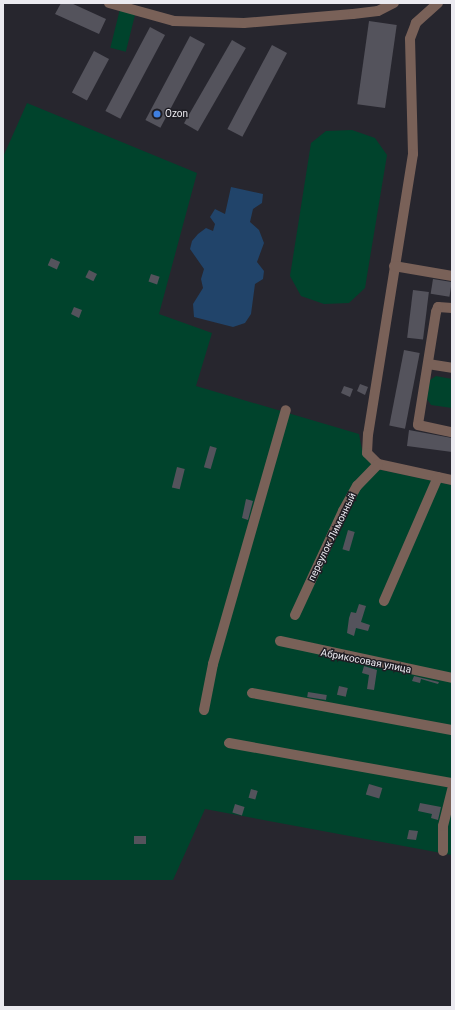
<!DOCTYPE html>
<meta charset="utf-8">
<style>
body{margin:0}
#map{position:relative;width:455px;height:1010px;overflow:hidden;background:#27262e;font-family:Roboto,sans-serif}
div>[style]{position:absolute}
.green>*{inset:0;background:#00432c;transform-origin:0 0}
.water>*{inset:0;background:#21446a}
.building>*{inset:0;background:#54535c;transform-origin:0 0}
.minor>*{height:10px;margin:-5px;padding:0 5px;transform-origin:5px;border-radius:5px;background:#796158}
.dots>*{width:11px;height:11px;translate:-50% -50%;box-sizing:border-box;border:2px solid #1e1d24;border-radius:50%}
span{translate:-50% -50%;white-space:nowrap;text-align:center;line-height:1.15;-webkit-text-stroke:3px #1e1d24;paint-order:stroke}
.poi-label{font-size:10px;color:#ebeaf0}
.left{translate:0 -50%;text-align:left}
.street-label{font-size:10px;color:#ebeaf0}
.frame{position:absolute;inset:0;border:4px solid #ebeaf0;pointer-events:none}
</style>
<div id="map">
<div class="green">
<div style="left:120px;top:9px;width:16px;height:40px;rotate:14deg"></div>
<div style="clip-path:polygon(27px 103px,197px 173px,159px 314px,212px 333px,196px 386px,359px 434px,363px 455px,377px 469px,452px 485px,452px 855px,205px 809px,173px 880px,3px 880px,3px 157px)"></div>
<div style="clip-path:polygon(352px 130px,375px 138px,387px 155px,365px 288px,349px 303px,324px 304px,301px 296px,290px 276px,311px 143px,326px 131px)"></div>
<div style="clip-path:polygon(436px 376px,452px 379px,452px 408px,431px 405px,427px 399px,430px 380px)"></div>
</div>
<div class="water">
<div style="clip-path:polygon(231px 187px,263px 194px,262px 203px,253px 209px,250px 222px,259px 230px,264px 243px,257px 262px,264px 271px,263px 279px,255px 284px,251px 314px,245px 323px,233px 327px,194px 317px,193px 304px,203px 288px,201px 279px,204px 269px,190px 249px,192px 241px,198px 234px,206px 228px,213px 231px,215px 224px,210px 217px,215px 209px,225px 214px)"></div>
</div>
<div class="building">
<div style="clip-path:polygon(61px 3px,71px 3px,106px 19px,99px 34px,55px 14px)"></div>
<div style="left:369px;top:21px;width:28px;height:84px;rotate:8deg"></div>
<div style="left:150px;top:27px;width:17px;height:95px;rotate:28deg"></div>
<div style="left:190px;top:36px;width:17px;height:95px;rotate:28deg"></div>
<div style="left:232px;top:40px;width:16px;height:96px;rotate:30deg"></div>
<div style="left:272px;top:45px;width:17px;height:95px;rotate:28deg"></div>
<div style="left:94px;top:51px;width:17px;height:47px;rotate:28deg"></div>
<div style="left:51px;top:258px;width:10px;height:8px;rotate:24deg"></div>
<div style="left:89px;top:270px;width:9px;height:8px;rotate:27deg"></div>
<div style="left:151px;top:274px;width:9px;height:8px;rotate:18deg"></div>
<div style="left:433px;top:279px;width:19px;height:15px;rotate:9deg"></div>
<div style="left:413px;top:290px;width:16px;height:48px;rotate:7deg"></div>
<div style="clip-path:polygon(74px 307px,82px 310px,79px 318px,71px 314px)"></div>
<div style="left:404px;top:350px;width:16px;height:77px;rotate:11deg"></div>
<div style="clip-path:polygon(360px 384px,368px 387px,365px 395px,357px 391px)"></div>
<div style="clip-path:polygon(344px 386px,353px 389px,350px 397px,341px 393px)"></div>
<div style="clip-path:polygon(409px 430px,452px 438px,452px 452px,407px 446px)"></div>
<div style="left:210px;top:446px;width:7px;height:22px;rotate:16deg"></div>
<div style="left:177px;top:467px;width:8px;height:21px;rotate:14deg"></div>
<div style="clip-path:polygon(246px 499px,253px 501px,248px 520px,242px 518px)"></div>
<div style="left:348px;top:530px;width:7px;height:20px;rotate:16deg"></div>
<div style="clip-path:polygon(359px 604px,366px 606px,361px 622px,370px 625px,368px 631px,356px 628px,354px 636px,347px 633px,349px 618px,351px 612px,356px 613px)"></div>
<div style="clip-path:polygon(364px 666px,377px 670px,374px 690px,367px 689px,369px 675px,362px 673px)"></div>
<div style="clip-path:polygon(414px 676px,439px 682px,438px 684px,421px 679px,420px 683px,412px 681px)"></div>
<div style="left:339px;top:686px;width:9px;height:9px;rotate:13deg"></div>
<div style="left:308px;top:692px;width:19px;height:5px;rotate:9deg"></div>
<div style="left:369px;top:784px;width:14px;height:11px;rotate:17deg"></div>
<div style="left:251px;top:789px;width:7px;height:9px;rotate:16deg"></div>
<div style="clip-path:polygon(420px 803px,441px 807px,438px 820px,431px 818px,432px 814px,418px 811px)"></div>
<div style="left:235px;top:804px;width:10px;height:9px;rotate:17deg"></div>
<div style="clip-path:polygon(409px 830px,418px 831px,416px 840px,407px 839px)"></div>
<div style="left:146px;top:836px;width:8px;height:12px;rotate:90deg"></div>
</div>
<div class="minor">
<div style="left:109px;top:3px;width:67px;rotate:15.5deg"></div>
<div style="left:174px;top:21px;width:70px;rotate:1.6deg"></div>
<div style="left:244px;top:23px;width:109px;rotate:-4.7deg"></div>
<div style="left:353px;top:14px;width:25px;rotate:-7deg"></div>
<div style="left:378px;top:11px;width:18px;rotate:-27deg"></div>
<div style="left:438px;top:3px;width:30px;rotate:138deg"></div>
<div style="left:416px;top:23px;width:17px;rotate:111deg"></div>
<div style="left:410px;top:39px;width:115px;rotate:88.5deg"></div>
<div style="left:413px;top:154px;width:284px;rotate:99.1deg"></div>
<div style="left:368px;top:434px;width:19px;rotate:93deg"></div>
<div style="left:367px;top:453px;width:16px;rotate:45deg"></div>
<div style="left:378px;top:464px;width:76px;rotate:12.2deg"></div>
<div style="left:394px;top:266px;width:59px;rotate:9.8deg"></div>
<div style="left:452px;top:308px;width:14px;rotate:-176deg"></div>
<div style="left:438px;top:307px;width:5px;rotate:112deg"></div>
<div style="left:436px;top:312px;width:114px;rotate:99.1deg"></div>
<div style="left:418px;top:425px;width:35px;rotate:12deg"></div>
<div style="left:428px;top:364px;width:24px;rotate:9deg"></div>
<div style="left:384px;top:601px;width:135px;rotate:-66.5deg"></div>
<div style="left:295px;top:615px;width:115px;rotate:-65.2deg"></div>
<div style="left:343px;top:511px;width:29px;rotate:-61deg"></div>
<div style="left:357px;top:486px;width:30px;rotate:-46deg"></div>
<div style="left:280px;top:641px;width:176px;rotate:12.1deg"></div>
<div style="left:252px;top:693px;width:203px;rotate:10.5deg"></div>
<div style="left:204px;top:710px;width:47px;rotate:-78.9deg"></div>
<div style="left:213px;top:664px;width:264px;rotate:-74deg"></div>
<div style="left:229px;top:743px;width:227px;rotate:10.2deg"></div>
<div style="left:443px;top:851px;width:25px;rotate:-90deg"></div>
<div style="left:443px;top:826px;width:38px;rotate:-76deg"></div>
</div>
<div class="dots">
<div style="left:157px;top:114px;background:#3f7fe0"></div>
</div>
<div class="poi-label">
<span class="left" style="left:165px;top:114px">Ozon</span>
</div>
<div class="street-label">
<span style="left:332px;top:537px;rotate:-64deg">переулок Лимонный</span>
<span style="left:366px;top:661px;rotate:11deg">Абрикосовая улица</span>
</div>
<div class="frame"></div>
</div>
